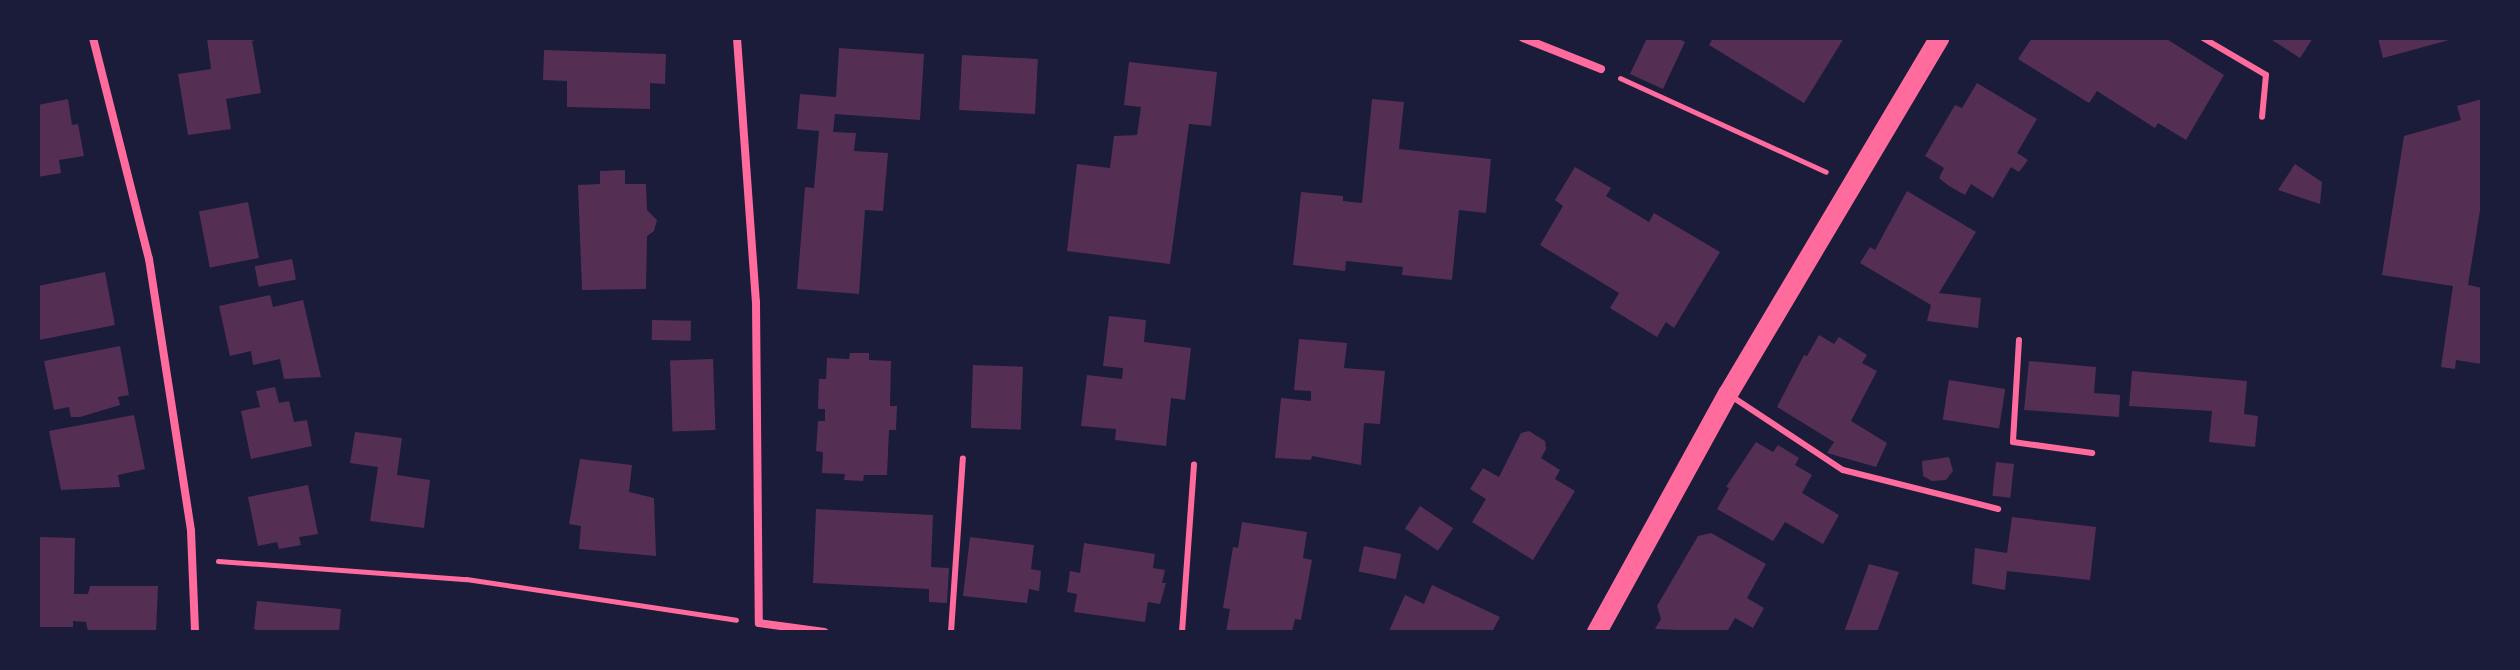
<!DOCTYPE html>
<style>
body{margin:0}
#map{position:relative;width:2520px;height:670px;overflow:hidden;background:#1b1b3a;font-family:"Roboto Condensed",sans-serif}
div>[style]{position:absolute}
.building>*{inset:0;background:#542f53;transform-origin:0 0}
.path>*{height:5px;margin:-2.5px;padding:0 2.5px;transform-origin:2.5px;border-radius:2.5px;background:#ff6b9d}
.service>*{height:6px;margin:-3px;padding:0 3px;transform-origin:3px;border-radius:3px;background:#ff6b9d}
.minor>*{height:8px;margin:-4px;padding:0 4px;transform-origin:4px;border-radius:4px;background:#ff6b9d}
.primary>*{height:20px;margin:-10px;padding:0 10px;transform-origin:10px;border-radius:10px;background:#ff6b9d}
span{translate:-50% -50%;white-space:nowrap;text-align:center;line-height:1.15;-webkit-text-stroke:6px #1b1b3a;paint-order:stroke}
.frame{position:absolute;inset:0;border:40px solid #1b1b3a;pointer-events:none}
</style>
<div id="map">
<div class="building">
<div style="clip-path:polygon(207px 38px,261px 38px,252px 41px,261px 93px,226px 99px,231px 129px,188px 135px,178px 74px,211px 69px)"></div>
<div style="clip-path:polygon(1647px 38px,1677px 38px,1685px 42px,1663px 89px,1630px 74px)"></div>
<div style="clip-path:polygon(1713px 38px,1844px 38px,1804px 103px,1709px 45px)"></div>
<div style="clip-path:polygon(2032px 38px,2165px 38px,2224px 75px,2186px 140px,2158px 123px,2155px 128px,2097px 91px,2089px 103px,2018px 59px)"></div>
<div style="clip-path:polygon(2269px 38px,2313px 38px,2300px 58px)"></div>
<div style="clip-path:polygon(2378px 38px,2453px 38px,2453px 39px,2383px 58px)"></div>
<div style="clip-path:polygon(839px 48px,924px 54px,920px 120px,835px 114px,833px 132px,856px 133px,854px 151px,888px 153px,883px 211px,865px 210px,859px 294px,797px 289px,805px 187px,814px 188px,819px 131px,797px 129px,800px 94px,836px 97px)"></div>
<div style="clip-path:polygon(544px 50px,666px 54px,665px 84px,650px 83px,650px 109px,567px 107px,567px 81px,543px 80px)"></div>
<div style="left:962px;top:55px;width:76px;height:55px;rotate:3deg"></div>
<div style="clip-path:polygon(1129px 62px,1217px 72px,1211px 126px,1189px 124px,1170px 264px,1067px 251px,1077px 164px,1110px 168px,1114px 136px,1137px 135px,1141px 107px,1124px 105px)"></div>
<div style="clip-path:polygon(1977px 83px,2037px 119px,2017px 153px,2028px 160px,2019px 172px,2011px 167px,1993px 198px,1971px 184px,1965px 195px,1949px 186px,1939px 178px,1944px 168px,1925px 156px,1955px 105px,1962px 108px)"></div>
<div style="clip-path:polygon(68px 99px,72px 125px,78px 124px,84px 156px,59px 160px,61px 173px,38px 177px,38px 105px)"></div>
<div style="clip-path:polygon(1372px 99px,1404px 102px,1399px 149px,1491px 159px,1486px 213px,1459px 210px,1452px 280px,1402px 275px,1403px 267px,1346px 261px,1345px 271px,1293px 265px,1301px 192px,1343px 196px,1343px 201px,1362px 203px)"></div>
<div style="clip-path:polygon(2482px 99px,2482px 198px,2468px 285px,2482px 288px,2482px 364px,2456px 360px,2455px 369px,2441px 367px,2453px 286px,2382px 275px,2404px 136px,2461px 120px,2457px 106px)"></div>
<div style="clip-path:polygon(2295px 164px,2322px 182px,2320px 204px,2278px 190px)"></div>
<div style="clip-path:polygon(1575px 167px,1611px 188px,1606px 196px,1649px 222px,1654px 213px,1720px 252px,1674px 328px,1666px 322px,1657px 337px,1610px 308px,1619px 293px,1540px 245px,1563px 206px,1555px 200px)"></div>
<div style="clip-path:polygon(625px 170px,625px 184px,646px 184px,647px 210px,657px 220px,654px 231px,647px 236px,646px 289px,582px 290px,578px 185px,600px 184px,600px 171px)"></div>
<div style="clip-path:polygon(1907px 191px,1976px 232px,1939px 293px,1981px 298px,1978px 328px,1927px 321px,1931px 305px,1860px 263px,1870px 247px,1875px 250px)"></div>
<div style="left:248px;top:202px;width:57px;height:50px;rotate:79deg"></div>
<div style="left:292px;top:259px;width:21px;height:38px;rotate:79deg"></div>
<div style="clip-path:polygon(105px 272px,115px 325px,39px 340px,38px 286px)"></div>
<div style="clip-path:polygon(270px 295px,273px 307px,303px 300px,321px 377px,284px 379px,280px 359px,253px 365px,251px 351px,230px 356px,219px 306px)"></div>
<div style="clip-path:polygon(1109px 316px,1146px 320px,1144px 342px,1191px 348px,1185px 400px,1171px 398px,1166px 446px,1115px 440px,1116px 429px,1081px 426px,1087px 375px,1122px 379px,1123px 368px,1103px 366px)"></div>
<div style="left:652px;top:320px;width:39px;height:20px;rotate:1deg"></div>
<div style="clip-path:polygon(1819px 335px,1834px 344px,1839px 337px,1867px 355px,1862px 363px,1877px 371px,1851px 421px,1887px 443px,1876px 467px,1827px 453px,1834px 442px,1777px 407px,1804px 355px,1807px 356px)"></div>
<div style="clip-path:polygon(1299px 339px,1347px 343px,1344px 368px,1385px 371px,1380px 424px,1364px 423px,1361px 465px,1312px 456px,1311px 460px,1275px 458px,1281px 398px,1311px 401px,1311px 391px,1294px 390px)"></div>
<div style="clip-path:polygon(120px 346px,129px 395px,118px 397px,120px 405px,80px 417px,71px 417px,69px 407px,54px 410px,44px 361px)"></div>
<div style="clip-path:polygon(850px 353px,869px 353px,869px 360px,891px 361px,890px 406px,897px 406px,896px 430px,889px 430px,887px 475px,864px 475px,863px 481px,844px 480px,845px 474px,822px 473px,823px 452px,816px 451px,818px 421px,825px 421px,825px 409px,818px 409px,819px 379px,826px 379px,827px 358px,849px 359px)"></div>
<div style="left:713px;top:359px;width:71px;height:43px;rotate:88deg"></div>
<div style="clip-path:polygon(2029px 361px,2096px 367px,2094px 393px,2120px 395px,2119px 417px,2024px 410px)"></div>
<div style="left:973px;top:365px;width:50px;height:63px;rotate:2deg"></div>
<div style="clip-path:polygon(2132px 371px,2247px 381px,2244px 414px,2258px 416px,2255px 447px,2209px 442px,2212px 411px,2129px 406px)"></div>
<div style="left:1949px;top:380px;width:57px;height:40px;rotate:9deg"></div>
<div style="clip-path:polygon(275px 387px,279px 403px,289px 401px,294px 422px,307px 420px,312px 446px,251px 459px,241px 411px,260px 407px,256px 391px)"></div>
<div style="clip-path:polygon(134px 415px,145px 469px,118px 475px,120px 487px,61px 490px,49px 431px)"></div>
<div style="clip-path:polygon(1529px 431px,1545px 441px,1546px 449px,1541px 458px,1560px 470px,1555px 479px,1575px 491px,1533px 560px,1472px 522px,1486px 499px,1470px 489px,1483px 468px,1499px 477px,1521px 433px)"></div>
<div style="clip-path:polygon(355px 432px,402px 438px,397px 475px,430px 480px,424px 528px,370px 521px,378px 467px,350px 463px)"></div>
<div style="clip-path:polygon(1756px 442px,1773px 452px,1778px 445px,1799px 458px,1795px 465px,1812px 475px,1802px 493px,1839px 515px,1823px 544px,1785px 522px,1773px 541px,1717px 509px,1729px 488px,1726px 487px)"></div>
<div style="clip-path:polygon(1949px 457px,1953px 471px,1946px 480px,1932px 481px,1923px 476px,1922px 461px)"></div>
<div style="clip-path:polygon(580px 459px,632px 465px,629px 492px,654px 498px,656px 556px,579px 549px,581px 526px,569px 524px)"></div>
<div style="left:1996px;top:462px;width:18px;height:34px;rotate:6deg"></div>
<div style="clip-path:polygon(308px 485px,318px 534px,299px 537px,301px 545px,279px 549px,277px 542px,258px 546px,248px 497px)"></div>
<div style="left:1420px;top:506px;width:40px;height:27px;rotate:34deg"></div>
<div style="clip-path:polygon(816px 509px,933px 515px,931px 567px,949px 568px,947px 603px,929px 602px,929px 589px,813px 583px)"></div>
<div style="clip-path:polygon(2012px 517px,2096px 527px,2090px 580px,2007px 571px,2005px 590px,1972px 584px,1975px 548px,2007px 553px)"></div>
<div style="clip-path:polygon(1242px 522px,1307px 532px,1303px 558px,1312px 560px,1301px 620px,1295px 619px,1292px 632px,1226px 632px,1230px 609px,1223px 608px,1233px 547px,1238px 548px)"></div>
<div style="clip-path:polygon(1711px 533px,1766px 564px,1747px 598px,1764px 608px,1753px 628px,1735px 618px,1727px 632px,1655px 629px,1661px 619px,1657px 606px,1698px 536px)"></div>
<div style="clip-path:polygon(38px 537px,75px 538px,74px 594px,88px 594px,90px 586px,158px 586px,156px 632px,88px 632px,86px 622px,73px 621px,73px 627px,38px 627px)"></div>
<div style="clip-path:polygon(970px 537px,1034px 545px,1031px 569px,1041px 571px,1039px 591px,1029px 589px,1027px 603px,963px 596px)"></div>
<div style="clip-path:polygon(1084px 543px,1155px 554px,1153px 568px,1165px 570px,1162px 583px,1166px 583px,1160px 604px,1148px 602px,1145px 622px,1074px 612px,1077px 594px,1067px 592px,1070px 571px,1080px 573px)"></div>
<div style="left:1364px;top:546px;width:38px;height:26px;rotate:12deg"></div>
<div style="clip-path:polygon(1869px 564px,1899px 572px,1877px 632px,1844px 632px)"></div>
<div style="clip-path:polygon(1432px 585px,1500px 617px,1492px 632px,1389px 631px,1405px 595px,1424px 604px)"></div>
<div style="clip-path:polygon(257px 601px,341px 609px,339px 632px,263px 632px,254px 629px)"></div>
</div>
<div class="path">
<div style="left:1620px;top:78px;width:226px;rotate:24.5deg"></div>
<div style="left:218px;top:561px;width:249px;rotate:4.2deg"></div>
<div style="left:466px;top:579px;width:273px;rotate:8.6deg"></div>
</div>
<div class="service">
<div style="left:2203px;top:38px;width:73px;rotate:30.4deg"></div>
<div style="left:2266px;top:75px;width:42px;rotate:95.4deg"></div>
<div style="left:2019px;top:340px;width:102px;rotate:93.4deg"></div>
<div style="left:2013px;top:442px;width:80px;rotate:7.9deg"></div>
<div style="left:1731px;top:396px;width:134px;rotate:33.5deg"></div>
<div style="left:1843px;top:470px;width:160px;rotate:14.1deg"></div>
<div style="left:951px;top:632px;width:174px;rotate:-86.1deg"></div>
<div style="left:1182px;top:632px;width:168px;rotate:-85.9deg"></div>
</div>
<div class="minor">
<div style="left:93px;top:38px;width:228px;rotate:75.8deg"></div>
<div style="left:149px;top:259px;width:275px;rotate:81.2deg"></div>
<div style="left:191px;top:531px;width:101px;rotate:87.7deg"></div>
<div style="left:737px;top:38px;width:265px;rotate:85.9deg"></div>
<div style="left:756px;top:302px;width:321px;rotate:89.5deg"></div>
<div style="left:759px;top:623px;width:66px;rotate:7.9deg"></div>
<div style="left:1523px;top:38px;width:84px;rotate:21.7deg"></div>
</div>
<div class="primary">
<div style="left:1597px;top:632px;width:272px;rotate:-61.2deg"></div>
<div style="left:1728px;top:394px;width:414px;rotate:-59.3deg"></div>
</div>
<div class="frame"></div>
</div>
